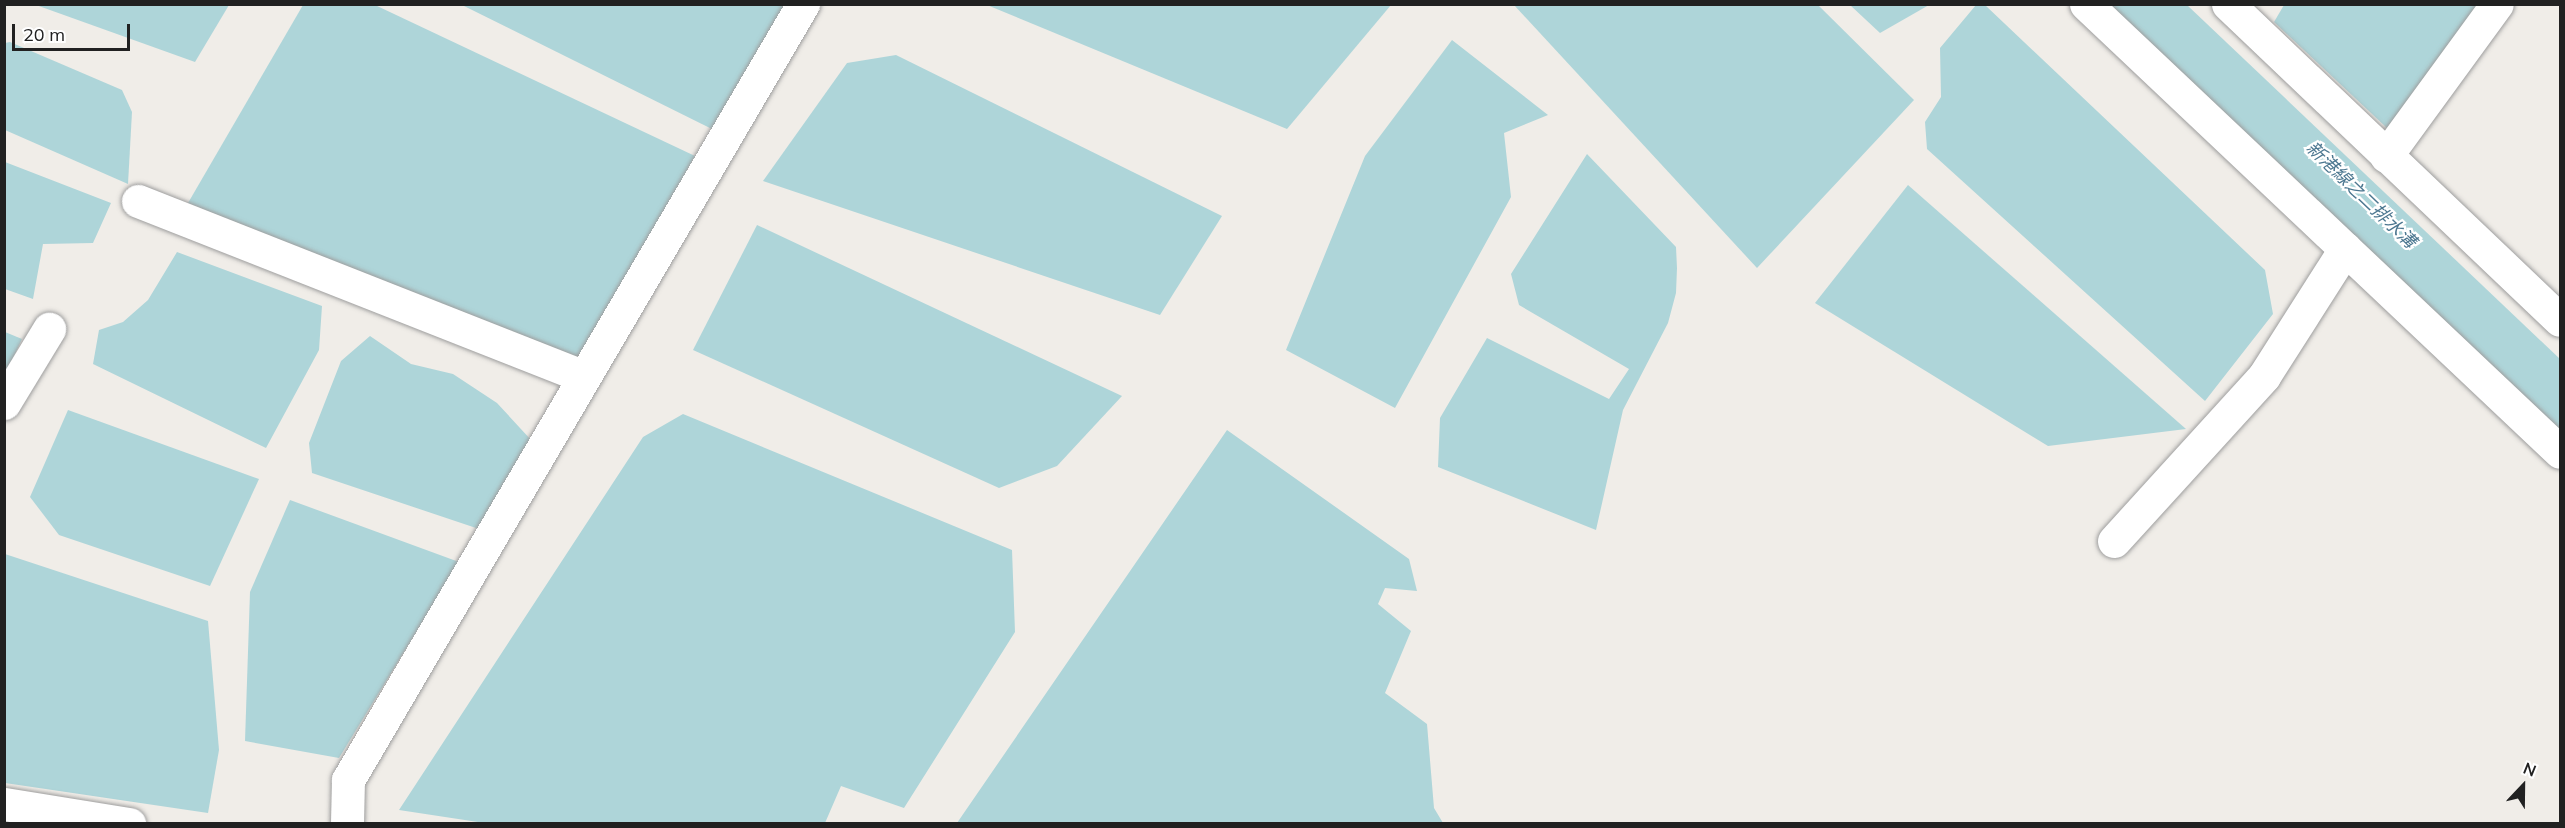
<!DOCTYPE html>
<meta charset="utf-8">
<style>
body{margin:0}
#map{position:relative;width:2565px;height:828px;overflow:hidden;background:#f0ede8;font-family:Mulish,"Noto Sans TC",sans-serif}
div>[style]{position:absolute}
.water>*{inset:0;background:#aed5d9}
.roads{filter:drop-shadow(0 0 2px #9e9e9e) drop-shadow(0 0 2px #9e9e9e)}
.minor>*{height:33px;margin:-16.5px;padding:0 16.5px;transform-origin:16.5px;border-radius:16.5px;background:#fff}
span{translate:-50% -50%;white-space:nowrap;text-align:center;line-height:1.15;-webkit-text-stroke:4.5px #fff;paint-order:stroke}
.water-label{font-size:18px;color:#4c7790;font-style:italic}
.frame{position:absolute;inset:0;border:6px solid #212121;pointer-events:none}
.north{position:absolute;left:2493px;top:756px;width:60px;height:60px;-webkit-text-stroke:4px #fff;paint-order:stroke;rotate:22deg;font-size:16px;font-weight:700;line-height:24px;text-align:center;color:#212121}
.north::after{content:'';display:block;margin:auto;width:21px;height:27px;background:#212121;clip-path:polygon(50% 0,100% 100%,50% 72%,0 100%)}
.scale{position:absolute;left:12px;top:24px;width:118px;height:27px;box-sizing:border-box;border:3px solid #212121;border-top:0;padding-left:8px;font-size:18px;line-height:21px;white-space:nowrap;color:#212121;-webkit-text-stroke:4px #fff;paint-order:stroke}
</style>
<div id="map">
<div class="water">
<div style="clip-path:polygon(36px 5px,229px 5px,195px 62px)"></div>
<div style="clip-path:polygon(303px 5px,375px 5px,695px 156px,576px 366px,188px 203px)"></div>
<div style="clip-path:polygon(462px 5px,788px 5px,726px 136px)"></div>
<div style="clip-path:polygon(987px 5px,1391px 5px,1287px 129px)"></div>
<div style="clip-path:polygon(1514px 5px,1818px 5px,1914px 100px,1757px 268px)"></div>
<div style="clip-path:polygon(1850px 5px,1929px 5px,1880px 33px)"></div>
<div style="clip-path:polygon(1976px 5px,1985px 5px,2265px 270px,2273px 314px,2205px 401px,1927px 149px,1925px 122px,1941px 97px,1940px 48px)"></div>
<div style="clip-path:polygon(2109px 5px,2187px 5px,2560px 359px,2560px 431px)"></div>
<div style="clip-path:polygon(2284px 5px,2490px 5px,2388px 129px,2274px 22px)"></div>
<div style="clip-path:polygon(1452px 40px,1548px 115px,1504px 133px,1511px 197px,1395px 408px,1286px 350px,1365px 156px)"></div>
<div style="clip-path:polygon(10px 42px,122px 90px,132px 112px,128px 184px,5px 130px,5px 43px)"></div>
<div style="clip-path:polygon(896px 55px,1222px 216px,1160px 315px,763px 181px,847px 63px)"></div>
<div style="clip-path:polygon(1587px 154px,1676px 247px,1677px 268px,1676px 293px,1668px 323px,1623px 410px,1596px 530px,1438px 467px,1440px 418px,1487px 338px,1609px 399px,1629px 369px,1519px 305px,1511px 274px)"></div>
<div style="clip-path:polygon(5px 162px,111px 203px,93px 243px,43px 244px,33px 299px,5px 289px)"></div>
<div style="clip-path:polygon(1908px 185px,2186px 429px,2048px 446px,1815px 303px)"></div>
<div style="clip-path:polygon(757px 225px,1122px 396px,1057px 466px,999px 488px,693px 350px)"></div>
<div style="clip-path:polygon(177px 252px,322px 306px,319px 350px,266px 448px,93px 364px,99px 330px,123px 322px,148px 300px)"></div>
<div style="clip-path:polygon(5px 332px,22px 339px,5px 375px)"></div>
<div style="clip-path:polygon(370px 336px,411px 364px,453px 374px,497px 403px,532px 441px,485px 531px,312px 473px,309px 443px,341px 361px)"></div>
<div style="clip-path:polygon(68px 410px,259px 479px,210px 586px,59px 535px,30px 497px)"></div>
<div style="clip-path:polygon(683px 414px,1012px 550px,1015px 632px,904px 808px,841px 786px,825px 823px,491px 824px,399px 810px,643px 437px)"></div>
<div style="clip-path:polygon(1227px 430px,1409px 559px,1417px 591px,1385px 588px,1378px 604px,1411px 631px,1385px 693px,1427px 724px,1434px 808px,1443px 823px,957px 823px)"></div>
<div style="clip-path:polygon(290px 500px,459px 562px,339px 758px,245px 741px,250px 592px)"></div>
<div style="clip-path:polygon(5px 554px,208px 621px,219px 750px,208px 813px,5px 783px)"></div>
</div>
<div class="roads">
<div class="minor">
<div style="left:2086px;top:4px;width:652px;rotate:43.38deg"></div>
<div style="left:2228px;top:4px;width:458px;rotate:43.6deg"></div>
<div style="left:2386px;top:156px;width:188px;rotate:-53.9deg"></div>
<div style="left:138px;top:201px;width:478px;rotate:21.5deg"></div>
<div style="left:4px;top:403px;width:87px;rotate:-58.7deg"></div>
<div style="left:2114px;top:541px;width:223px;rotate:-47.7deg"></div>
<div style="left:2264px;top:376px;width:151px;rotate:-57.5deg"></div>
<div style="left:4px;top:804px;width:127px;rotate:9.1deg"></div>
<div style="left:347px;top:823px;width:43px;rotate:-88.7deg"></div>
<div style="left:348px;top:780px;width:900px;rotate:-59.62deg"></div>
</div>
</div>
<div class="water-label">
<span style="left:2361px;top:195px;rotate:44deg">新港線之二排水溝</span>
</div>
<div class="frame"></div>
<div class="north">N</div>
<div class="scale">20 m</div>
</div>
